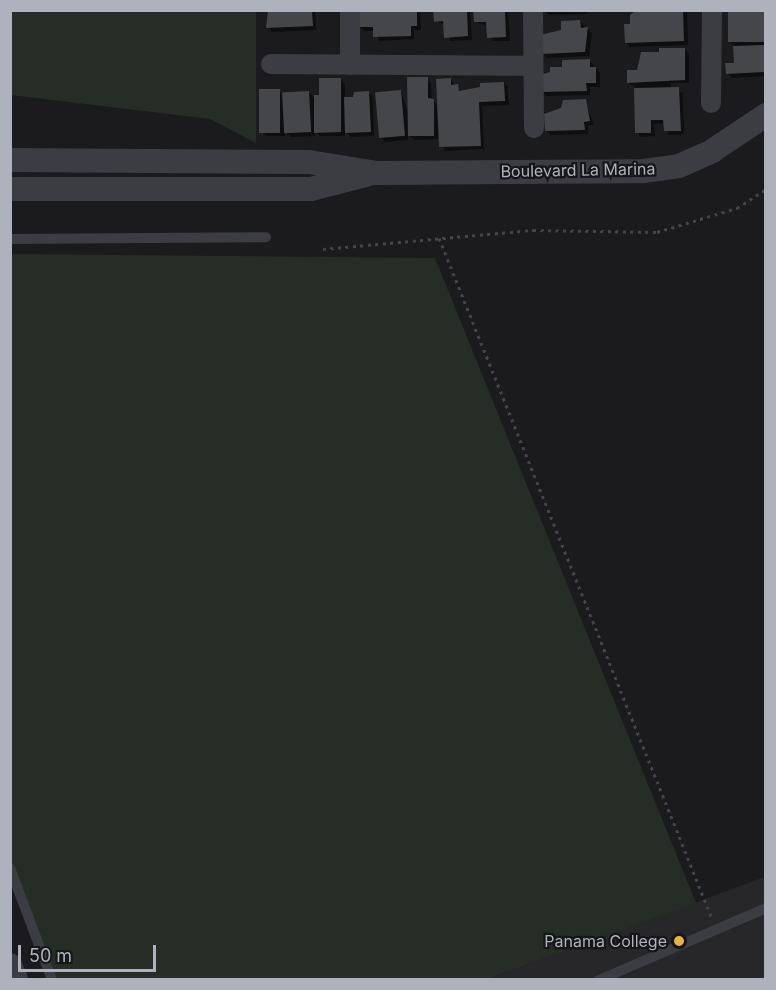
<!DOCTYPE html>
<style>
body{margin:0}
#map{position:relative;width:776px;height:990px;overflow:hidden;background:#1b1b1d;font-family:Inter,sans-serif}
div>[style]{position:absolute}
.built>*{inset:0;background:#27272a}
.green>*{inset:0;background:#252d26}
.shadow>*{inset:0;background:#0007}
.building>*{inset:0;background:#45464a;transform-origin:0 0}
.path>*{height:3px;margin-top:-1.5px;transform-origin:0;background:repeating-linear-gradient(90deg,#424449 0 3px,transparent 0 7.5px)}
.service>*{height:10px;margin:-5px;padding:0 5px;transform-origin:5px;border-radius:5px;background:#3c3d42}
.minor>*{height:20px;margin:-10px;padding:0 10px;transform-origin:10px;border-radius:10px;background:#3c3d42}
.tertiary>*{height:24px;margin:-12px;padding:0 12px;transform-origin:12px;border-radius:12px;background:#3c3d42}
.dots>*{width:16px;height:16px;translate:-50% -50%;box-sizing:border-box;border:3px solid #161618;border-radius:50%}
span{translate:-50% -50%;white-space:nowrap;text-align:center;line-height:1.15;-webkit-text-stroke:4.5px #161618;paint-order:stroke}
.street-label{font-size:16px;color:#afb2bc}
.poi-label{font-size:16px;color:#afb2bc}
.right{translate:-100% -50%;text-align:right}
.frame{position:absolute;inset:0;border:12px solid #afb2bc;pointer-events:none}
.scale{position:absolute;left:18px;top:945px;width:138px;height:27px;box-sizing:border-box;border:3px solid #afb2bc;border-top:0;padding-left:8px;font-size:18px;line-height:21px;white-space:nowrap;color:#afb2bc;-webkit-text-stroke:4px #161618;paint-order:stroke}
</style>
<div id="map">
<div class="built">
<div style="clip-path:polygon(765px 877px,765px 979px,488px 979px)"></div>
</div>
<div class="green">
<div style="clip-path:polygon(10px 11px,256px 11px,256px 143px,210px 119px,11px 95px)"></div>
<div style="clip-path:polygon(10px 254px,435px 258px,696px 903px,488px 979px,51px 979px,11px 863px)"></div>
</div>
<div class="shadow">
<div style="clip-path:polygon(272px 10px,315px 10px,316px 30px,272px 32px,268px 27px,267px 13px)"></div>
<div style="clip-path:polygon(359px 10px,420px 10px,421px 30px,414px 30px,414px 39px,379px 41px,375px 31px,364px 31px,360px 27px)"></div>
<div style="clip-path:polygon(435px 10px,470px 10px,472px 40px,450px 41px,445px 25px,436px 21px)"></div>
<div style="clip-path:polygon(475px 10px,508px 10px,510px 41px,492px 41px,488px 26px,475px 22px)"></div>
<div style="clip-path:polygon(587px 10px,587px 14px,549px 15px,544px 10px)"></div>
<div style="clip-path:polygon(636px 10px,687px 10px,688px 45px,630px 47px,626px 42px)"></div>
<div style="clip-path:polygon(766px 10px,766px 76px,732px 78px,728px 74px,736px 64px,735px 46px,728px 41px)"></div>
<div style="clip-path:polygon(580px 22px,592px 33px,589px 56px,547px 58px,543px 54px,563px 31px)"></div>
<div style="clip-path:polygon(685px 49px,689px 54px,689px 83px,671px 83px,671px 89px,683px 93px,684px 134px,669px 135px,665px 123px,654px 124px,655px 136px,641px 137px,637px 132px,635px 87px,628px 83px,638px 71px,642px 53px)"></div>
<div style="clip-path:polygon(589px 60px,600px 73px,600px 87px,590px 87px,590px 95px,546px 96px,542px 92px,563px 68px)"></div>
<div style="clip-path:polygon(427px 79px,431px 83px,432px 100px,439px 107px,450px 80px,462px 92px,504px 83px,508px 87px,509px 105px,482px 106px,484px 149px,445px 151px,440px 139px,414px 140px,408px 134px,408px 140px,385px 142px,381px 137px,377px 97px,401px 91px,409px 115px)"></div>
<div style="clip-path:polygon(341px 80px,345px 84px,345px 99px,369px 93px,373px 97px,374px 136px,351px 137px,345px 131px,345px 136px,320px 136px,315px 131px,315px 136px,291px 137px,285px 131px,285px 136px,266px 136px,262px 132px,279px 90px,284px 98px,309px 93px,316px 100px)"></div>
<div style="clip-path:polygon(585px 101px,594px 125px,588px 125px,588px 134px,551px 135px,546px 130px,562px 109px)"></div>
</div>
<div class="building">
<div style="clip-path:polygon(268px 10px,312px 10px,313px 26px,266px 28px)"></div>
<div style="clip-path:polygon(358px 10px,417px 10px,417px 26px,411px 26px,411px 36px,373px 37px,373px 27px,358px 27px)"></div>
<div style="clip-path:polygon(433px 10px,467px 10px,468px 36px,444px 38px,443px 21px,434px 22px)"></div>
<div style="clip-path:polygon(473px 10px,505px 10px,506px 37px,487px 38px,486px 22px,474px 22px)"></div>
<div style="clip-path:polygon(636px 10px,683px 10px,684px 41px,625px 43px,624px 24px,630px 24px,630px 15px)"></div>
<div style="left:728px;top:10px;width:38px;height:32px"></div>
<div style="clip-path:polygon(580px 20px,581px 28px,588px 27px,585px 52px,541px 54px,540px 35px,561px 30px,561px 21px)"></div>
<div style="clip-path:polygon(766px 45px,766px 72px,726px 74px,725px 63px,734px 63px,733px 46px)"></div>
<div style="clip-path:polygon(659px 48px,685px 48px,685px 80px,627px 83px,627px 70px,637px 70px,641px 52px,659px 52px)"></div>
<div style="clip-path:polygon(590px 59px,590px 67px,596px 67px,596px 83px,586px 83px,587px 91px,540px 92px,540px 75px,550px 72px,550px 67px,562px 67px,562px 60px)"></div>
<div style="clip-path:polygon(407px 77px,428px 77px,428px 98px,434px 99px,434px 136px,408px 136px)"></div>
<div style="clip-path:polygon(319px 78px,341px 78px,341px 132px,314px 133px,314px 95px,319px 95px)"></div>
<div style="clip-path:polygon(451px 78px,451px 85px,458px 84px,459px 91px,480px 87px,480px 83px,504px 82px,505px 101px,479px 102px,481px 146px,439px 147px,436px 79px)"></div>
<div style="clip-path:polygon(679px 87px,681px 131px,664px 131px,663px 120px,651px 120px,651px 133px,635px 133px,634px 88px)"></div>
<div style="left:259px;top:89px;width:21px;height:44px"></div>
<div style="left:401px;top:90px;width:46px;height:26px;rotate:85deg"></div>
<div style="left:309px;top:91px;width:41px;height:27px;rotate:87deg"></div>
<div style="clip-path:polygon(369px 91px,371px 132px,345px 133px,344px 97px,353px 97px,354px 92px)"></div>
<div style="clip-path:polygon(586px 99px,590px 121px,584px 122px,585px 130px,545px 131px,544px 114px,561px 108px,563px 100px)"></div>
</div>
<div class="path">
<div style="left:439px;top:238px;width:731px;rotate:68.14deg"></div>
<div style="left:323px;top:249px;width:211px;rotate:-5.2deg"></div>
<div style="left:533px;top:230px;width:124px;rotate:0.9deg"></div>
<div style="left:657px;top:232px;width:84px;rotate:-16.7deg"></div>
<div style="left:737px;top:208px;width:35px;rotate:-33deg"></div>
</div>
<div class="service">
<div style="left:10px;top:239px;width:256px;rotate:-0.4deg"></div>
<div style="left:10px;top:868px;width:120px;rotate:69.4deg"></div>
<div style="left:599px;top:980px;width:182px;rotate:-23.3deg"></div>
</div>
<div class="minor">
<div style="left:533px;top:10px;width:118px;rotate:89.5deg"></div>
<div style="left:271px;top:64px;width:262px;rotate:0.4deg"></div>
<div style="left:350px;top:65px;width:55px;rotate:-90deg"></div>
<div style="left:711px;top:103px;width:93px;rotate:-89.4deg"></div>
</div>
<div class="tertiary">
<div style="left:10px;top:160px;width:299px;rotate:0.4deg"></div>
<div style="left:309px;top:162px;width:69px;rotate:9.2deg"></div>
<div style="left:377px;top:173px;width:267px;rotate:-0.4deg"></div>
<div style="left:644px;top:171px;width:35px;rotate:-8deg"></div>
<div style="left:679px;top:166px;width:36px;rotate:-24deg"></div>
<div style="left:712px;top:151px;width:65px;rotate:-33.7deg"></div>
<div style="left:10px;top:189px;width:301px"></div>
<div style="left:311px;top:189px;width:57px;rotate:-14.3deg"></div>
<div style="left:10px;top:965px;width:16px;rotate:68deg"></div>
</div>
<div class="dots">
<div style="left:679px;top:941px;background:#e7b449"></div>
</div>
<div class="street-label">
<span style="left:578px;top:170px;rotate:-1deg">Boulevard La Marina</span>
</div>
<div class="poi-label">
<span class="right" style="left:667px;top:941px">Panama College</span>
</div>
<div class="frame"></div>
<div class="scale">50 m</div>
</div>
